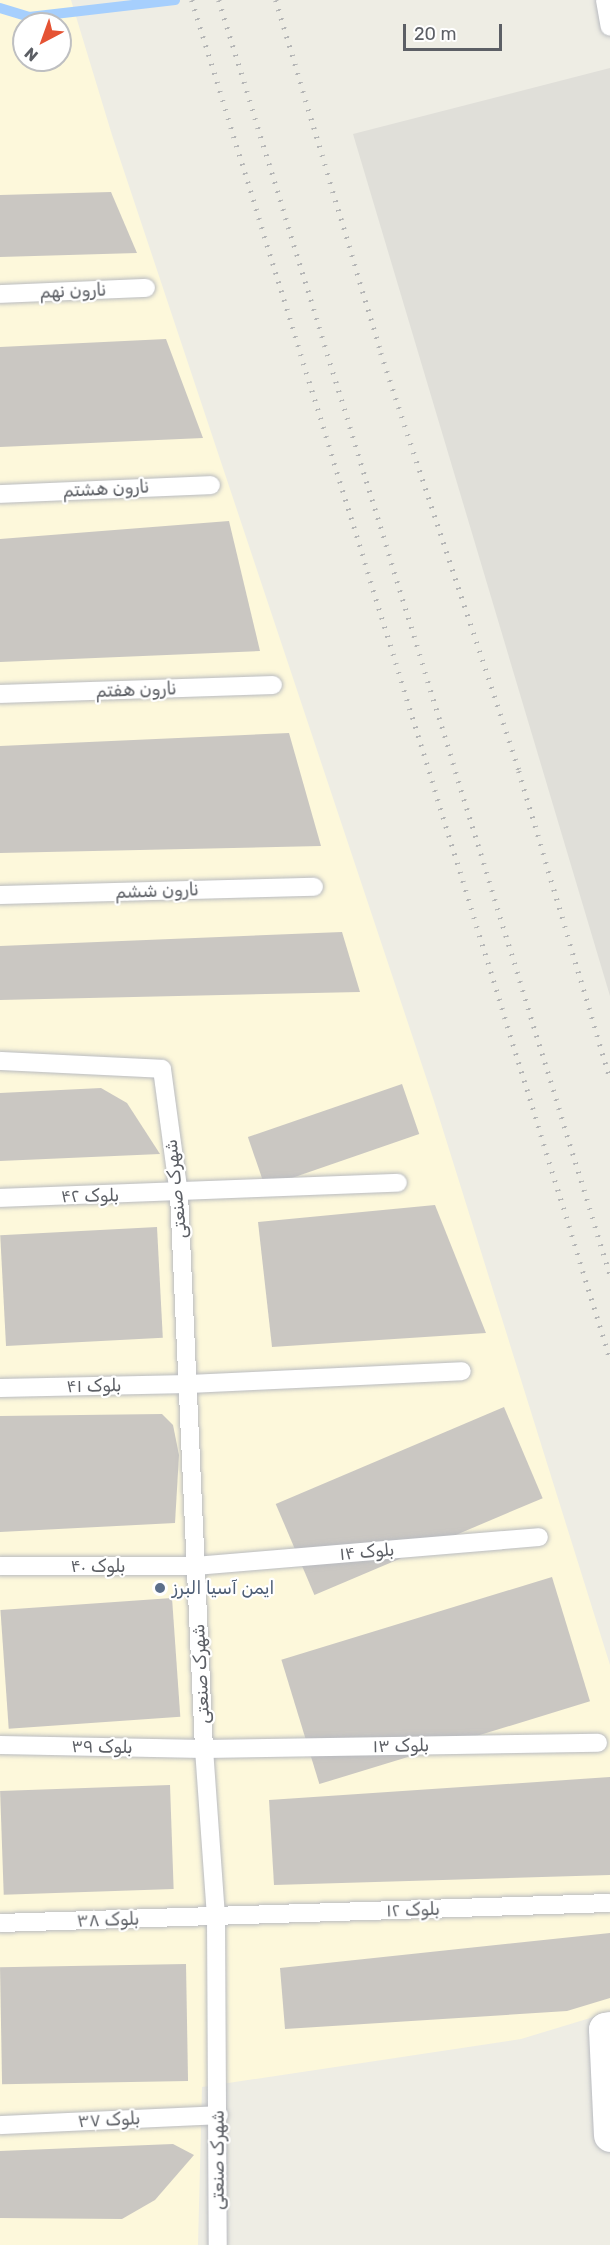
<!DOCTYPE html>
<meta charset="utf-8">
<style>
body{margin:0}
#map{position:relative;width:610px;height:2245px;overflow:hidden;background:#eeede4;font-family:Rubik,"Noto Sans Arabic",sans-serif}
div>[style]{position:absolute}
.commercial>*{inset:0;background:#fdf8db}
.industrial>*{inset:0;background:#e0dfd9}
.stream>*{height:10px;margin:-5px;padding:0 5px;transform-origin:5px;border-radius:5px;background:#a6cffd}
.building>*{inset:0;background:#cac7c2;transform-origin:0 0}
.roads{filter:drop-shadow(0 0 2px #b9bbc0) drop-shadow(0 0 2px #b9bbc0)}
.lane>*{height:18px;margin:-9px;padding:0 9px;transform-origin:9px;border-radius:9px;background:#fff}
.secondary>*{height:33px;margin:-16.5px;padding:0 16.5px;transform-origin:16.5px;border-radius:16.5px;background:#fff}
.rail>*{height:4.5px;margin-top:-2.25px;transform-origin:0;background:repeating-linear-gradient(90deg,#b5b6b6 0 1.5px,transparent 0 9.5px)}
.dots>*{width:16px;height:16px;translate:-50% -50%;box-sizing:border-box;border:3px solid #fff;border-radius:50%}
span{translate:-50% -50%;white-space:nowrap;text-align:center;line-height:1.15;-webkit-text-stroke:4.5px #fff;paint-order:stroke}
.street-label{font-size:18px;color:#5c5f65}
.service-label{font-size:18px;color:#4e5e75}
.left{translate:0 -50%;text-align:left}
.north{position:absolute;left:12px;top:12px;width:60px;height:60px;box-sizing:border-box;background:#fff;border:2px solid #bebfc1;border-radius:50%;rotate:221deg;font-size:16px;font-weight:700;line-height:24px;text-align:center;color:#5c5f65}
.north::after{content:'';display:block;margin:auto;width:21px;height:27px;background:#e55334;clip-path:polygon(50% 0,100% 100%,50% 72%,0 100%)}
.scale{position:absolute;left:403px;top:24px;width:99px;height:27px;box-sizing:border-box;border:3px solid #5c5f65;border-top:0;padding-left:8px;font-size:18px;line-height:21px;white-space:nowrap;color:#5c5f65;-webkit-text-stroke:4px #fff;paint-order:stroke}
</style>
<div id="map">
<div class="commercial">
<div style="clip-path:polygon(evenodd,0 0,71px 0,112px 135px,434px 1101px,610px 1665px,610px 2012px,521px 2039px,202px 2087px,198px 2245px,0 2245px,0 0,24px 24px,60px 24px,60px 60px,24px 60px,24px 24px)"></div>
</div>
<div class="industrial">
<div style="clip-path:polygon(610px 68px,610px 996px,353px 134px)"></div>
</div>
<div class="stream">
<div style="left:0;top:8px;width:30px;rotate:17deg"></div>
<div style="left:29px;top:17px;width:147px;rotate:-6.6deg"></div>
</div>
<div class="building">
<div style="clip-path:polygon(111px 192px,137px 253px,0 257px,0 195px)"></div>
<div style="clip-path:polygon(166px 339px,203px 438px,0 447px,0 347px)"></div>
<div style="clip-path:polygon(229px 521px,260px 651px,0 662px,0 539px)"></div>
<div style="clip-path:polygon(289px 733px,321px 846px,0 853px,0 746px)"></div>
<div style="clip-path:polygon(342px 932px,360px 992px,0 1000px,0 946px)"></div>
<div style="left:402px;top:1084px;width:53px;height:163px;rotate:71deg"></div>
<div style="clip-path:polygon(101px 1088px,127px 1103px,160px 1154px,0 1161px,0 1093px)"></div>
<div style="clip-path:polygon(435px 1205px,486px 1333px,272px 1347px,258px 1222px)"></div>
<div style="left:157px;top:1227px;width:111px;height:157px;rotate:87deg"></div>
<div style="left:504px;top:1407px;width:99px;height:248px;rotate:67deg"></div>
<div style="clip-path:polygon(162px 1414px,173px 1425px,179px 1455px,175px 1523px,0 1532px,0 1416px)"></div>
<div style="left:552px;top:1577px;width:130px;height:283px;rotate:73deg"></div>
<div style="left:172px;top:1598px;width:119px;height:172px;rotate:86deg"></div>
<div style="clip-path:polygon(610px 1777px,610px 1875px,274px 1885px,269px 1800px)"></div>
<div style="left:170px;top:1785px;width:104px;height:170px;rotate:88deg"></div>
<div style="clip-path:polygon(610px 1933px,610px 1998px,567px 2011px,285px 2029px,280px 1968px)"></div>
<div style="left:186px;top:1964px;width:117px;height:186px;rotate:89deg"></div>
<div style="clip-path:polygon(173px 2144px,194px 2155px,155px 2200px,122px 2219px,0 2218px,0 2151px)"></div>
</div>
<div class="roads">
<div class="lane">
<div style="left:605px;top:0;width:27px;rotate:80deg"></div>
<div style="left:0;top:294px;width:146px;rotate:-2.4deg"></div>
<div style="left:0;top:494px;width:211px;rotate:-2.4deg"></div>
<div style="left:0;top:694px;width:273px;rotate:-1.9deg"></div>
<div style="left:0;top:895px;width:314px;rotate:-1.5deg"></div>
<div style="left:0;top:1061px;width:162px;rotate:2.8deg"></div>
<div style="left:162px;top:1069px;width:126px;rotate:82.3deg"></div>
<div style="left:179px;top:1194px;width:556px;rotate:87.42deg"></div>
<div style="left:204px;top:1749px;width:168px;rotate:85.9deg"></div>
<div style="left:216px;top:1917px;width:328px;rotate:89.7deg"></div>
<div style="left:0;top:1198px;width:398px;rotate:-2.2deg"></div>
<div style="left:0;top:1388px;width:189px;rotate:-1.2deg"></div>
<div style="left:189px;top:1384px;width:273px;rotate:-2.7deg"></div>
<div style="left:0;top:1566px;width:195px"></div>
<div style="left:195px;top:1566px;width:345px;rotate:-4.8deg"></div>
<div style="left:0;top:1745px;width:204px;rotate:1.1deg"></div>
<div style="left:204px;top:1749px;width:394px;rotate:-0.9deg"></div>
<div style="left:0;top:1923px;width:610px;rotate:-1.88deg"></div>
<div style="left:0;top:2125px;width:219px;rotate:-2.6deg"></div>
</div>
<div class="secondary">
<div style="left:610px;top:2028px;width:5px;rotate:169deg"></div>
<div style="left:605px;top:2029px;width:106px;rotate:87.3deg"></div>
</div>
</div>
<div class="rail">
<div style="left:192px;top:0;width:1422px;rotate:72.9deg"></div>
<div style="left:219px;top:0;width:1333px;rotate:72.94deg"></div>
<div style="left:276px;top:0;width:368px;rotate:73.4deg"></div>
<div style="left:381px;top:353px;width:440px;rotate:71.7deg"></div>
<div style="left:519px;top:771px;width:321px;rotate:73.5deg"></div>
</div>
<div class="dots">
<div style="left:160px;top:1588px;background:#5c6f8a"></div>
</div>
<div class="street-label">
<span style="left:73px;top:291px;rotate:-2deg">نارون نهم</span>
<span style="left:106px;top:489px;rotate:-3deg">نارون هشتم</span>
<span style="left:136px;top:690px;rotate:-2deg">نارون هفتم</span>
<span style="left:157px;top:891px;rotate:-2deg">نارون ششم</span>
<span style="left:176px;top:1189px;rotate:-96deg">شهرک صنعتی</span>
<span style="left:90px;top:1196px;rotate:-1deg">بلوک ۴۲</span>
<span style="left:94px;top:1386px;rotate:-1deg">بلوک ۴۱</span>
<span style="left:367px;top:1552px;rotate:-5deg">بلوک ۱۴</span>
<span style="left:98px;top:1566px">بلوک ۴۰</span>
<span style="left:201px;top:1674px;rotate:-93deg">شهرک صنعتی</span>
<span style="left:401px;top:1746px;rotate:-1deg">بلوک ۱۳</span>
<span style="left:102px;top:1747px;rotate:1deg">بلوک ۳۹</span>
<span style="left:413px;top:1910px;rotate:-2deg">بلوک ۱۲</span>
<span style="left:108px;top:1920px;rotate:-2deg">بلوک ۳۸</span>
<span style="left:109px;top:2120px;rotate:-3deg">بلوک ۳۷</span>
<span style="left:218px;top:2160px;rotate:-90deg">شهرک صنعتی</span>
</div>
<div class="service-label">
<span class="left" style="left:172px;top:1588px">ایمن آسیا البرز</span>
</div>
<div class="north">N</div>
<div class="scale">20 m</div>
</div>
